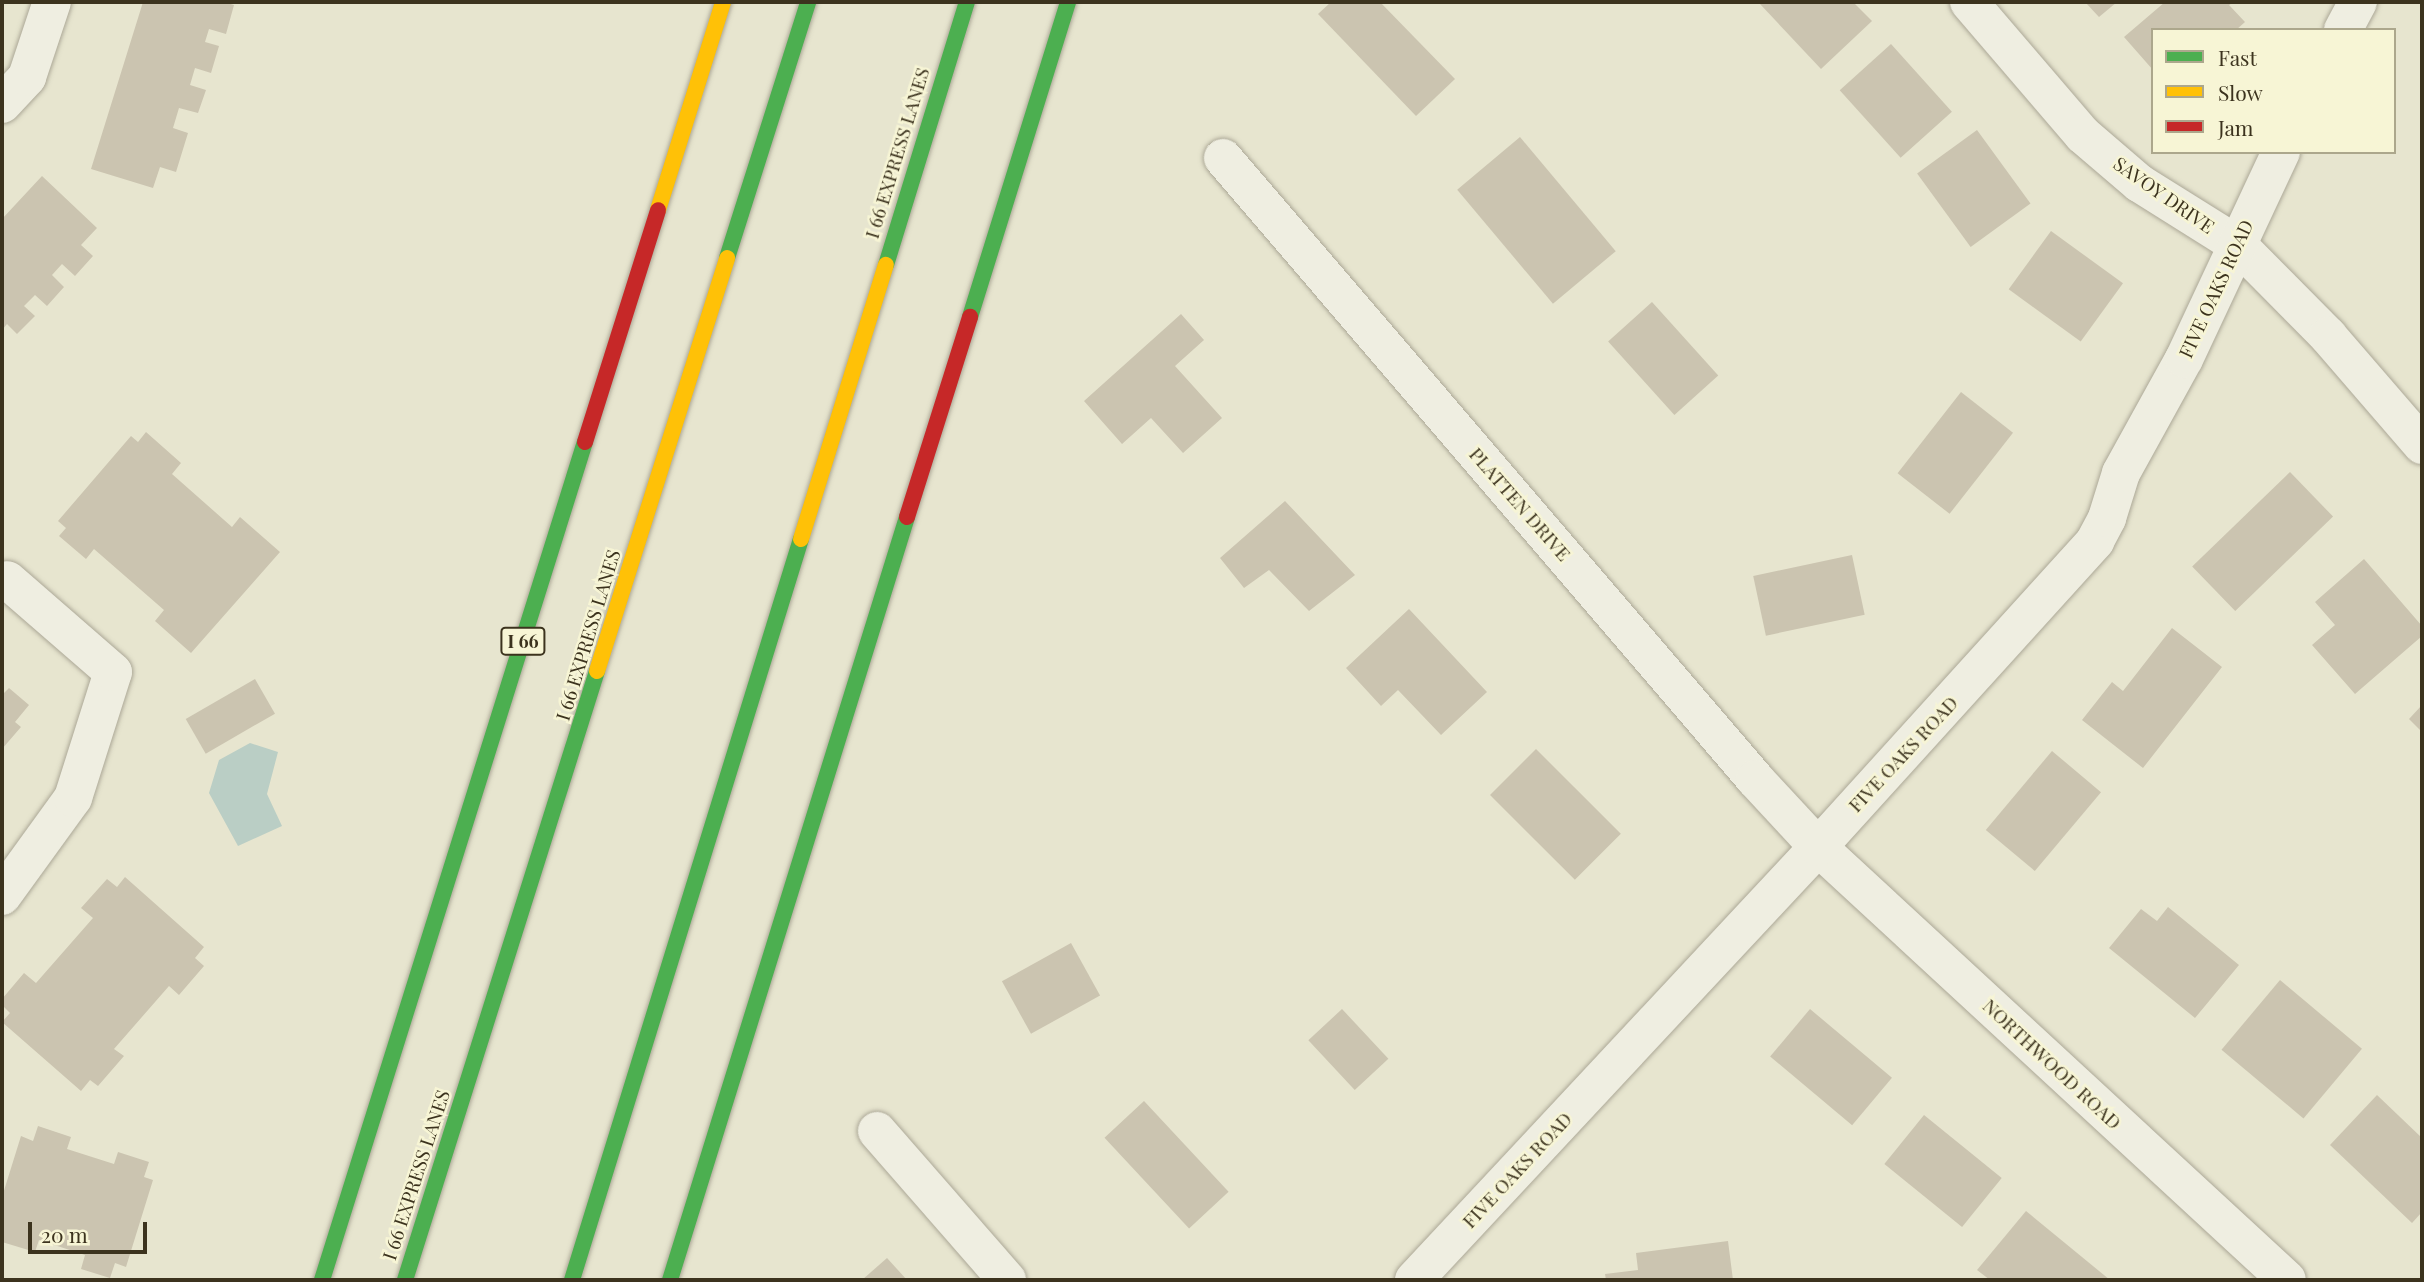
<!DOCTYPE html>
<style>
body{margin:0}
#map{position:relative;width:2424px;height:1282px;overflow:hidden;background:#e7e5cf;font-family:"Playfair Display",serif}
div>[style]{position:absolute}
.water>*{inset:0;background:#bacec5}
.building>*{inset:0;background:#cbc4b0;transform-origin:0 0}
.roads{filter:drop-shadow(0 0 2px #aca897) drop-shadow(0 0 2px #aca897)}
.street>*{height:38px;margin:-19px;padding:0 19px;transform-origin:19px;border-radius:19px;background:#efeee1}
.fast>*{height:16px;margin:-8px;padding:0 8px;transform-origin:8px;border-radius:8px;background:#4caf50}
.slow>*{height:16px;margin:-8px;padding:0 8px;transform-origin:8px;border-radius:8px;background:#ffc107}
.jam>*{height:16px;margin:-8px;padding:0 8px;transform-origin:8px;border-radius:8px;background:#c62828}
span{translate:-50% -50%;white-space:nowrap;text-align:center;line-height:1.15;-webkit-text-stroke:5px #f7f5d5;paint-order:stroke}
.shield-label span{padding:2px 5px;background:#f7f5d5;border:2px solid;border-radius:5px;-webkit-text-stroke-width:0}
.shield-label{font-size:18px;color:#3c331e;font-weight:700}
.street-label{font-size:19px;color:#3c331e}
.frame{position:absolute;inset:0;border:4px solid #3c331e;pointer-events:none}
.legend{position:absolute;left:2151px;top:28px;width:245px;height:126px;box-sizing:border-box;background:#f7f5d5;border:2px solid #aca78c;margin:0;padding:9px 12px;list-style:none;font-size:21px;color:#3c331e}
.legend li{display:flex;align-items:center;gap:14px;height:35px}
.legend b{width:35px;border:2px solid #aca78c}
.scale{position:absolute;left:28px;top:1222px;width:119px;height:32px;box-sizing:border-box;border:4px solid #3c331e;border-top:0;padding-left:9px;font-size:21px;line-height:24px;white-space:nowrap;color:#3c331e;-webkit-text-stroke:5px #f7f5d5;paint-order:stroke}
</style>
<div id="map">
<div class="water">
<div style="clip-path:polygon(250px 743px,278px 752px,267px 794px,282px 826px,238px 846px,209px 793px,219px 760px)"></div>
</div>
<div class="building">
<div style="clip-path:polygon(143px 2px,224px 2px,234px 5px,226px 34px,209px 29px,205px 42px,219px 46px,211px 73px,195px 68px,190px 85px,206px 90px,198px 113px,179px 108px,173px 128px,188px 133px,176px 172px,160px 167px,153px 188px,91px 169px)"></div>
<div style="clip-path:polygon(1331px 2px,1380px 2px,1455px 79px,1416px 116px,1318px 14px)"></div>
<div style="clip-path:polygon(1762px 2px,1853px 2px,1872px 21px,1821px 69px,1760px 4px)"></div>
<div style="clip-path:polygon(2085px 2px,2117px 2px,2099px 17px)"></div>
<div style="clip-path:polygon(2165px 2px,2234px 2px,2229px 5px,2245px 22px,2236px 30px,2153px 30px,2153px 70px,2124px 37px)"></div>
<div style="left:1891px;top:44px;width:91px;height:69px;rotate:48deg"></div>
<div style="left:1977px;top:130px;width:91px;height:74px;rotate:54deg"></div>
<div style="left:1520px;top:137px;width:149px;height:82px;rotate:50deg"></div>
<div style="clip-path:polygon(42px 176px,97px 228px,81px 245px,93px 256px,75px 276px,62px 264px,52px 275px,64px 287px,47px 306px,35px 295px,24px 306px,35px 316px,17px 334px,7px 324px,2px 330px,2px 219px)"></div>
<div style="left:2051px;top:231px;width:89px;height:72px;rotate:36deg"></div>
<div style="left:1652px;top:302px;width:99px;height:59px;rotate:48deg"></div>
<div style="clip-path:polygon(1181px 314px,1204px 340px,1175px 366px,1222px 418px,1183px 453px,1151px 418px,1122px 444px,1084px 401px)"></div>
<div style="left:1961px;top:392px;width:66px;height:103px;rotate:38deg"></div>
<div style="clip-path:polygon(146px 432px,181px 463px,172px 474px,232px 527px,240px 517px,280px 552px,191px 653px,155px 621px,164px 610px,94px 549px,86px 559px,59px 536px,66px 528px,58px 521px,131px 436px,138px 442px)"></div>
<div style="left:2290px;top:472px;width:62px;height:136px;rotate:46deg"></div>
<div style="clip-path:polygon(1285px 501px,1355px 575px,1309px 611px,1269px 570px,1244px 588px,1220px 558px)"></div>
<div style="left:1852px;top:555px;width:61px;height:101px;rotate:78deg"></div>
<div style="clip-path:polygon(2364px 559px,2422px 626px,2422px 636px,2355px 694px,2312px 645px,2335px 625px,2315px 602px)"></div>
<div style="clip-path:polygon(1409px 609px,1487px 692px,1441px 735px,1398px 690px,1381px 706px,1346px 668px)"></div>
<div style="clip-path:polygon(2172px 628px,2222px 667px,2143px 768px,2082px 720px,2112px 682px,2123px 691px)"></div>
<div style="left:255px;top:679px;width:40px;height:80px;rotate:60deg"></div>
<div style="clip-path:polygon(9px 688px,29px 705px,15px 722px,21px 727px,2px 749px,2px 695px)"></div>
<div style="clip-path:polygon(2422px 705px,2422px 732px,2409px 719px)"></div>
<div style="left:1536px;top:749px;width:120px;height:65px;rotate:45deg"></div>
<div style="left:2052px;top:751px;width:64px;height:103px;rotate:40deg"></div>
<div style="clip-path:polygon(125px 877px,204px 947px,195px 958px,204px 966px,179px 995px,169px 986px,114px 1049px,124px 1056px,98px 1086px,90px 1080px,81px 1091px,2px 1022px,10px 1013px,2px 1005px,2px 999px,24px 973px,36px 983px,93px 918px,81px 908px,107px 879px,117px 887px)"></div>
<div style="clip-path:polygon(2168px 907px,2239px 965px,2195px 1018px,2109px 948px,2141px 909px,2157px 921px)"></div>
<div style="left:1071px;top:943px;width:60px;height:79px;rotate:61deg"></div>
<div style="left:2280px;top:980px;width:107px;height:91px;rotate:40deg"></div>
<div style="left:1342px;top:1009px;width:68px;height:46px;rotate:47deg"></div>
<div style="left:1810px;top:1009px;width:107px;height:62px;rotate:40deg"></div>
<div style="clip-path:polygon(2377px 1095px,2422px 1138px,2422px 1212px,2412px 1223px,2330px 1145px)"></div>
<div style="left:1144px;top:1101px;width:124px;height:54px;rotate:47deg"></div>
<div style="left:1924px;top:1115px;width:100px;height:63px;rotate:39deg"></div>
<div style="clip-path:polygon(38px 1126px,71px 1137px,67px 1149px,114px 1164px,118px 1152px,149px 1162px,144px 1177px,153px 1180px,126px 1267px,115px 1263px,110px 1278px,81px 1269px,85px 1255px,39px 1240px,35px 1252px,2px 1242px,2px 1197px,21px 1136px,33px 1141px)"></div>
<div style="clip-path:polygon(2026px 1211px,2110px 1280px,1990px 1280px,1977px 1270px)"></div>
<div style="clip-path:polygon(1728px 1241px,1733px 1280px,1606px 1280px,1605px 1274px,1638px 1270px,1636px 1253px)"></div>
<div style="clip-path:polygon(887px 1258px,907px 1280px,862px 1280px)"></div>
</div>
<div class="roads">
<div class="street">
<div style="left:1969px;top:2px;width:175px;rotate:49.4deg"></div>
<div style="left:2083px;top:135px;width:74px;rotate:40.6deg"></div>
<div style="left:2139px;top:183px;width:117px;rotate:32.1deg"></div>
<div style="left:2238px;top:245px;width:128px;rotate:45.3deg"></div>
<div style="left:2328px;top:336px;width:144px;rotate:49.2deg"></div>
<div style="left:2343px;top:30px;width:32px;rotate:-62deg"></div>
<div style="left:2px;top:104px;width:37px;rotate:-47deg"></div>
<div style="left:27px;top:77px;width:79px;rotate:-71.6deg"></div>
<div style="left:1223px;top:158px;width:818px;rotate:49.41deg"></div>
<div style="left:1755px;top:779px;width:93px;rotate:47.2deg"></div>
<div style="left:1818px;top:847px;width:638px;rotate:42.71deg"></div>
<div style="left:2px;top:896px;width:121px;rotate:-54.1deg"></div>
<div style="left:73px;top:798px;width:132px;rotate:-72.4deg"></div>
<div style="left:113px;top:672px;width:140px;rotate:-139deg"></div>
<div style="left:877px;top:1131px;width:198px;rotate:48.9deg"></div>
<div style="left:1414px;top:1280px;width:592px;rotate:-46.98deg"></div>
<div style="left:1818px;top:847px;width:413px;rotate:-47.8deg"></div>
<div style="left:2095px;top:541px;width:26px;rotate:-62deg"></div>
<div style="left:2107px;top:518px;width:47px;rotate:-72.7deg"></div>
<div style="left:2121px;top:473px;width:130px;rotate:-61.1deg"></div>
<div style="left:2184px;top:359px;width:229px;rotate:-64.9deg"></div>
</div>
<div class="fast">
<div style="left:727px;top:258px;width:269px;rotate:-72.4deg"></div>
<div style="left:886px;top:265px;width:275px;rotate:-72.9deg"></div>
<div style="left:970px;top:317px;width:330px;rotate:-72.7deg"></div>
<div style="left:322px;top:1280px;width:878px;rotate:-72.58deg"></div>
<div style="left:405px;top:1280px;width:639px;rotate:-72.5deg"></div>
<div style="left:572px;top:1280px;width:776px;rotate:-72.83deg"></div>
<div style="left:670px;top:1280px;width:799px;rotate:-72.74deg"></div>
</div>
<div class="slow">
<div style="left:658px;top:210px;width:218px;rotate:-72.6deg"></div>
<div style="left:801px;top:539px;width:287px;rotate:-72.8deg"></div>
<div style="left:597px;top:671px;width:433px;rotate:-72.5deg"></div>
</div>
<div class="jam">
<div style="left:585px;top:442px;width:243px;rotate:-72.5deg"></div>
<div style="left:907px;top:517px;width:210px;rotate:-72.5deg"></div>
</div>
</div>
<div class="shield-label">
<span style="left:523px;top:641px">I 66</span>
</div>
<div class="street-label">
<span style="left:897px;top:153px;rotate:-73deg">I 66 EXPRESS LANES</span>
<span style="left:2164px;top:195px;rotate:35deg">SAVOY DRIVE</span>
<span style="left:2216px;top:289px;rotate:-65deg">FIVE OAKS ROAD</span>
<span style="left:1520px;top:504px;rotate:49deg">PLATTEN DRIVE</span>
<span style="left:588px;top:635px;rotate:-73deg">I 66 EXPRESS LANES</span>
<span style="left:1903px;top:754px;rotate:-47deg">FIVE OAKS ROAD</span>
<span style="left:2052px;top:1064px;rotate:43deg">NORTHWOOD ROAD</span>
<span style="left:1517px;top:1170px;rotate:-47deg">FIVE OAKS ROAD</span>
<span style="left:416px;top:1175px;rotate:-72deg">I 66 EXPRESS LANES</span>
</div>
<div class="frame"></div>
<ul class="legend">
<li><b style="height:9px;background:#4caf50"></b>Fast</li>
<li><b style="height:9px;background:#ffc107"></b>Slow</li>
<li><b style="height:9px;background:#c62828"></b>Jam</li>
</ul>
<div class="scale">20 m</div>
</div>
